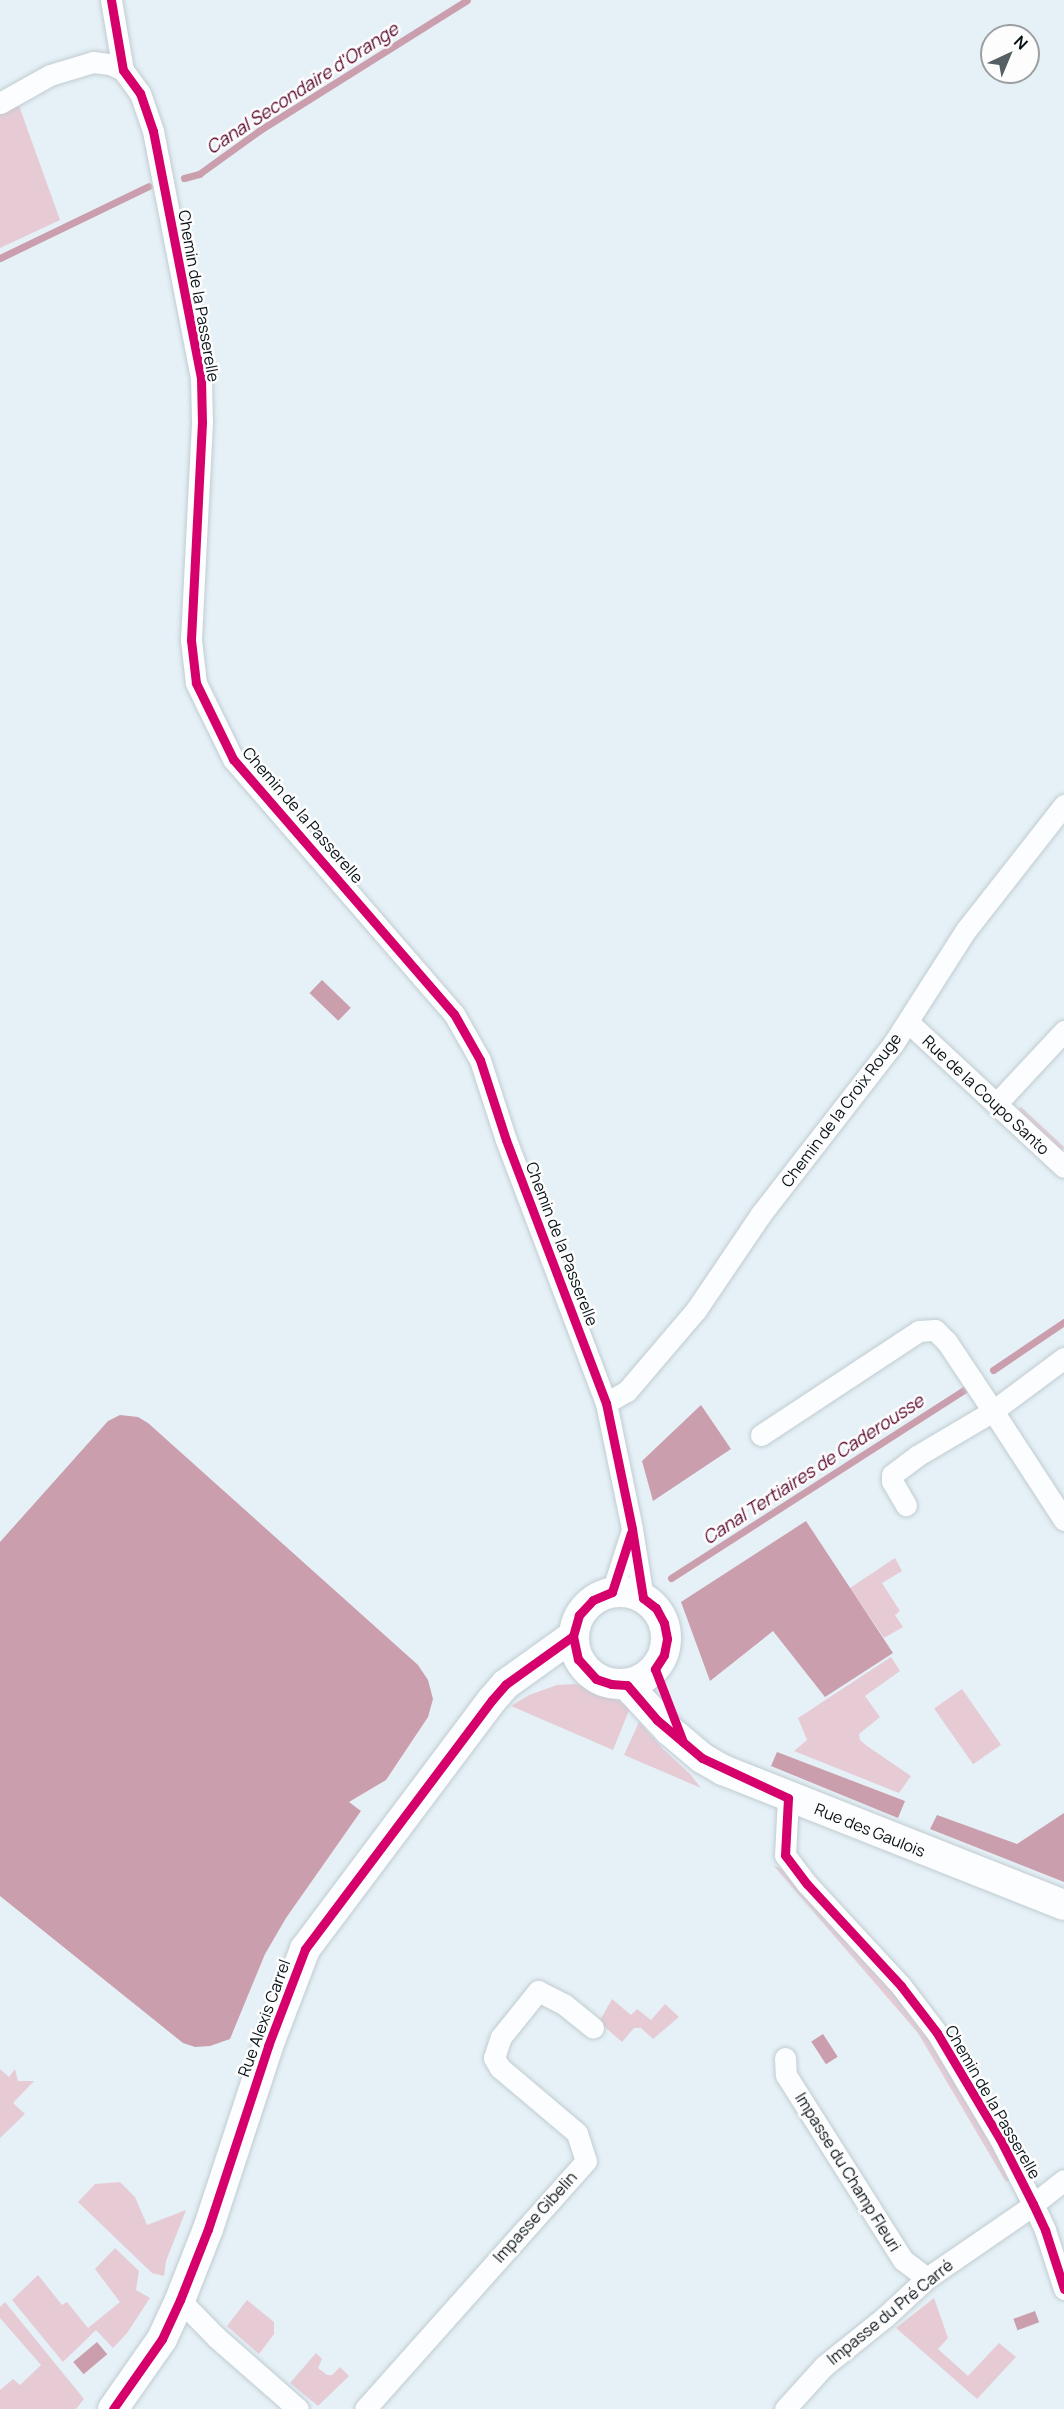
<!DOCTYPE html>
<meta charset="utf-8">
<style>
body{margin:0}
#map{position:relative;width:1064px;height:2409px;overflow:hidden;background:#e5f1f7;font-family:Manrope,sans-serif}
div>[style]{position:absolute}
.green>*{inset:0;background:#e6cbd5;transform-origin:0 0}
.water>*{inset:0;background:#ca9ead;transform-origin:0 0}
.stream>*{height:7px;margin:-3.5px;padding:0 3.5px;transform-origin:3.5px;border-radius:3.5px;background:#ca9ead}
.roads{filter:drop-shadow(0 0 2px #c1ccd1) drop-shadow(0 0 2px #c1ccd1)}
.street>*{height:21px;margin:-10.5px;padding:0 10.5px;transform-origin:10.5px;border-radius:10.5px;background:#fbfdfe}
.secondary>*{height:30px;margin:-15px;padding:0 15px;transform-origin:15px;border-radius:15px;background:#fbfdfe}
.secondary>.ring{margin:-15px;padding:0;box-sizing:content-box;background:none;border:30px solid #fbfdfe;border-radius:50%}
.cycleway>*{height:9px;margin:-4.5px;padding:0 4.5px;transform-origin:4.5px;border-radius:4.5px;background:#d6006c}
span{translate:-50% -50%;white-space:nowrap;text-align:center;line-height:1.15;-webkit-text-stroke:5px #fdfdfd;paint-order:stroke}
.street-label{font-size:16px;color:#081216}
.water-label{font-size:18px;color:#580429;font-style:italic}
.north{position:absolute;left:980px;top:24px;width:60px;height:60px;box-sizing:border-box;background:#fdfdfd;border:2px solid #9b9fa1;border-radius:50%;rotate:44deg;font-size:16px;font-weight:700;line-height:24px;text-align:center;color:#081216}
.north::after{content:'';display:block;margin:auto;width:21px;height:27px;background:#556065;clip-path:polygon(50% 0,100% 100%,50% 72%,0 100%)}
</style>
<div id="map">
<div class="green">
<div style="clip-path:polygon(18px 103px,60px 220px,0 248px,0 112px)"></div>
<div style="left:1021px;top:1107px;width:59px;height:5px;rotate:43deg"></div>
<div style="clip-path:polygon(895px 1558px,902px 1571px,882px 1583px,900px 1611px,895px 1615px,903px 1627px,884px 1638px,850px 1588px)"></div>
<div style="clip-path:polygon(891px 1657px,900px 1671px,865px 1696px,880px 1717px,859px 1734px,860px 1740px,867px 1746px,911px 1776px,899px 1793px,794px 1751px,807px 1740px,798px 1718px)"></div>
<div style="clip-path:polygon(576px 1684px,619px 1701px,630px 1708px,613px 1750px,511px 1706px,529px 1695px,557px 1685px)"></div>
<div style="left:962px;top:1689px;width:68px;height:34px;rotate:55deg"></div>
<div style="clip-path:polygon(639px 1722px,663px 1749px,690px 1774px,701px 1788px,624px 1755px)"></div>
<div style="clip-path:polygon(774px 1866px,787px 1871px,926px 2030px,1015px 2177px,1006px 2182px,918px 2033px)"></div>
<div style="clip-path:polygon(612px 1999px,631px 2015px,637px 2009px,651px 2020px,665px 2004px,679px 2017px,653px 2039px,641px 2028px,634px 2028px,622px 2042px,599px 2022px)"></div>
<div style="clip-path:polygon(0 2069px,9px 2077px,15px 2069px,18px 2081px,34px 2081px,13px 2103px,25px 2114px,0 2138px)"></div>
<div style="clip-path:polygon(120px 2182px,135px 2197px,147px 2225px,186px 2210px,166px 2261px,164px 2276px,152px 2273px,78px 2202px,95px 2184px)"></div>
<div style="clip-path:polygon(115px 2248px,139px 2271px,136px 2290px,150px 2298px,127px 2333px,113px 2348px,96px 2330px,63px 2362px,12px 2300px,38px 2275px,62px 2305px,67px 2302px,88px 2328px,120px 2302px,95px 2269px)"></div>
<div style="clip-path:polygon(934px 2298px,948px 2338px,938px 2349px,968px 2376px,999px 2343px,1016px 2357px,977px 2399px,896px 2328px)"></div>
<div style="clip-path:polygon(247px 2300px,274px 2322px,274px 2334px,259px 2354px,227px 2326px)"></div>
<div style="clip-path:polygon(5px 2302px,84px 2399px,76px 2409px,0 2409px,0 2390px,13px 2379px,20px 2385px,41px 2365px,0 2318px,0 2307px)"></div>
<div style="clip-path:polygon(316px 2353px,322px 2359px,318px 2368px,327px 2375px,332px 2375px,340px 2367px,349px 2376px,318px 2406px,290px 2383px)"></div>
</div>
<div class="water">
<div style="left:322px;top:980px;width:40px;height:18px;rotate:44deg"></div>
<div style="clip-path:polygon(701px 1405px,731px 1449px,653px 1501px,642px 1461px)"></div>
<div style="clip-path:polygon(120px 1415px,138px 1417px,148px 1423px,418px 1665px,428px 1680px,433px 1699px,428px 1717px,386px 1780px,349px 1802px,361px 1811px,286px 1918px,265px 1954px,230px 2039px,210px 2046px,195px 2047px,183px 2043px,0 1896px,0 1542px,108px 1421px)"></div>
<div style="clip-path:polygon(806px 1521px,893px 1653px,825px 1697px,773px 1631px,710px 1681px,681px 1602px)"></div>
<div style="clip-path:polygon(777px 1752px,905px 1801px,898px 1818px,771px 1766px)"></div>
<div style="clip-path:polygon(1064px 1813px,1064px 1882px,930px 1829px,937px 1815px,1017px 1844px)"></div>
<div style="left:823px;top:2034px;width:27px;height:14px;rotate:57deg"></div>
<div style="left:1035px;top:2311px;width:12px;height:23px;rotate:70deg"></div>
<div style="left:97px;top:2342px;width:16px;height:31px;rotate:50deg"></div>
</div>
<div class="stream">
<div style="left:184px;top:178px;width:16px;rotate:-15deg"></div>
<div style="left:199px;top:174px;width:75px;rotate:-35.8deg"></div>
<div style="left:260px;top:130px;width:244px;rotate:-32.1deg"></div>
<div style="left:0;top:258px;width:165px;rotate:-25.8deg"></div>
<div style="left:993px;top:1370px;width:86px;rotate:-34.1deg"></div>
<div style="left:671px;top:1578px;width:358px;rotate:-32.7deg"></div>
</div>
<div class="roads">
<div class="street">
<div style="left:111px;top:0;width:71px;rotate:80.3deg"></div>
<div style="left:123px;top:70px;width:29px;rotate:54deg"></div>
<div style="left:140px;top:93px;width:40px;rotate:71.1deg"></div>
<div style="left:153px;top:131px;width:253px;rotate:79deg"></div>
<div style="left:201px;top:379px;width:43px;rotate:88.7deg"></div>
<div style="left:202px;top:422px;width:218px;rotate:92.9deg"></div>
<div style="left:191px;top:640px;width:43px;rotate:83.4deg"></div>
<div style="left:196px;top:683px;width:85px;rotate:64deg"></div>
<div style="left:233px;top:759px;width:337px;rotate:49.1deg"></div>
<div style="left:454px;top:1014px;width:53px;rotate:60.5deg"></div>
<div style="left:480px;top:1060px;width:84px;rotate:72deg"></div>
<div style="left:506px;top:1140px;width:281px;rotate:69.2deg"></div>
<div style="left:606px;top:1403px;width:129px;rotate:78.3deg"></div>
<div style="left:632px;top:1529px;width:70px;rotate:80.9deg"></div>
<div style="left:0;top:103px;width:57px;rotate:-29.2deg"></div>
<div style="left:50px;top:75px;width:45px;rotate:-16.8deg"></div>
<div style="left:93px;top:62px;width:17px;rotate:7deg"></div>
<div style="left:110px;top:64px;width:14px;rotate:25deg"></div>
<div style="left:908px;top:1022px;width:213px;rotate:42.9deg"></div>
<div style="left:996px;top:1104px;width:100px;rotate:-47deg"></div>
<div style="left:1064px;top:1358px;width:89px;rotate:143.3deg"></div>
<div style="left:993px;top:1411px;width:130px;rotate:56.9deg"></div>
<div style="left:606px;top:1403px;width:24px;rotate:-30deg"></div>
<div style="left:627px;top:1391px;width:106px;rotate:-49.6deg"></div>
<div style="left:696px;top:1310px;width:116px;rotate:-55.9deg"></div>
<div style="left:761px;top:1214px;width:215px;rotate:-52.2deg"></div>
<div style="left:893px;top:1044px;width:135px;rotate:-57.4deg"></div>
<div style="left:966px;top:930px;width:159px;rotate:-51.9deg"></div>
<div style="left:761px;top:1435px;width:189px;rotate:-33.4deg"></div>
<div style="left:919px;top:1331px;width:16px;rotate:-4deg"></div>
<div style="left:935px;top:1330px;width:17px;rotate:45deg"></div>
<div style="left:947px;top:1342px;width:83px;rotate:56.3deg"></div>
<div style="left:993px;top:1411px;width:88px;rotate:149.4deg"></div>
<div style="left:917px;top:1456px;width:31px;rotate:143deg"></div>
<div style="left:892px;top:1475px;width:6px;rotate:90deg"></div>
<div style="left:892px;top:1481px;width:28px;rotate:60deg"></div>
<div style="left:612px;top:1592px;width:62px;rotate:-72.1deg"></div>
<div style="left:788px;top:1798px;width:57px;rotate:93deg"></div>
<div style="left:785px;top:1855px;width:36px;rotate:53deg"></div>
<div style="left:807px;top:1884px;width:139px;rotate:47.3deg"></div>
<div style="left:901px;top:1986px;width:59px;rotate:52.5deg"></div>
<div style="left:937px;top:2033px;width:123px;rotate:59.3deg"></div>
<div style="left:1000px;top:2139px;width:73px;rotate:63.1deg"></div>
<div style="left:1033px;top:2204px;width:29px;rotate:65deg"></div>
<div style="left:1045px;top:2230px;width:62px;rotate:72.1deg"></div>
<div style="left:785px;top:2058px;width:17px;rotate:87deg"></div>
<div style="left:786px;top:2075px;width:219px;rotate:57.7deg"></div>
<div style="left:903px;top:2260px;width:30px;rotate:37deg"></div>
<div style="left:180px;top:2300px;width:52px;rotate:45.8deg"></div>
<div style="left:216px;top:2337px;width:109px;rotate:41.3deg"></div>
<div style="left:365px;top:2409px;width:332px;rotate:-48.3deg"></div>
<div style="left:586px;top:2161px;width:29px;rotate:-108deg"></div>
<div style="left:577px;top:2133px;width:101px;rotate:-139.8deg"></div>
<div style="left:500px;top:2068px;width:12px;rotate:-121deg"></div>
<div style="left:494px;top:2058px;width:22px;rotate:-72deg"></div>
<div style="left:501px;top:2037px;width:59px;rotate:-51.2deg"></div>
<div style="left:538px;top:1991px;width:30px;rotate:27deg"></div>
<div style="left:565px;top:2005px;width:36px;rotate:39deg"></div>
<div style="left:785px;top:2409px;width:58px;rotate:-47.8deg"></div>
<div style="left:824px;top:2366px;width:78px;rotate:-38.8deg"></div>
<div style="left:885px;top:2317px;width:57px;rotate:-42.9deg"></div>
<div style="left:927px;top:2278px;width:120px;rotate:-34.5deg"></div>
<div style="left:1026px;top:2210px;width:48px;rotate:-38.3deg"></div>
</div>
<div class="secondary">
<div class="ring" style="left:574px;top:1592px;width:62px;height:62px"></div>
<div style="left:627px;top:1685px;width:62px;rotate:47deg"></div>
<div style="left:669px;top:1730px;width:43px;rotate:40.3deg"></div>
<div style="left:702px;top:1758px;width:24px;rotate:30deg"></div>
<div style="left:723px;top:1770px;width:367px;rotate:21.6deg"></div>
<div style="left:113px;top:2409px;width:85px;rotate:-55deg"></div>
<div style="left:162px;top:2339px;width:43px;rotate:-65.2deg"></div>
<div style="left:180px;top:2300px;width:76px;rotate:-68.5deg"></div>
<div style="left:208px;top:2229px;width:193px;rotate:-71.8deg"></div>
<div style="left:268px;top:2046px;width:104px;rotate:-69.1deg"></div>
<div style="left:305px;top:1949px;width:311px;rotate:-53.1deg"></div>
<div style="left:492px;top:1700px;width:21px;rotate:-49deg"></div>
<div style="left:506px;top:1684px;width:82px;rotate:-35.6deg"></div>
</div>
</div>
<div class="cycleway">
<div style="left:111px;top:0;width:71px;rotate:80.3deg"></div>
<div style="left:123px;top:70px;width:29px;rotate:54deg"></div>
<div style="left:140px;top:93px;width:40px;rotate:71.1deg"></div>
<div style="left:153px;top:131px;width:253px;rotate:79deg"></div>
<div style="left:201px;top:379px;width:43px;rotate:88.7deg"></div>
<div style="left:202px;top:422px;width:218px;rotate:92.9deg"></div>
<div style="left:191px;top:640px;width:43px;rotate:83.4deg"></div>
<div style="left:196px;top:683px;width:85px;rotate:64deg"></div>
<div style="left:233px;top:759px;width:337px;rotate:49.1deg"></div>
<div style="left:454px;top:1014px;width:53px;rotate:60.5deg"></div>
<div style="left:480px;top:1060px;width:84px;rotate:72deg"></div>
<div style="left:506px;top:1140px;width:281px;rotate:69.2deg"></div>
<div style="left:606px;top:1403px;width:129px;rotate:78.3deg"></div>
<div style="left:632px;top:1529px;width:70px;rotate:80.9deg"></div>
<div style="left:643px;top:1598px;width:16px;rotate:38deg"></div>
<div style="left:656px;top:1608px;width:17px;rotate:62deg"></div>
<div style="left:664px;top:1623px;width:16px;rotate:79deg"></div>
<div style="left:667px;top:1639px;width:16px;rotate:101deg"></div>
<div style="left:664px;top:1655px;width:17px;rotate:123deg"></div>
<div style="left:655px;top:1669px;width:78px;rotate:69deg"></div>
<div style="left:631px;top:1533px;width:62px;rotate:107.9deg"></div>
<div style="left:612px;top:1592px;width:21px;rotate:157deg"></div>
<div style="left:593px;top:1600px;width:21px;rotate:133deg"></div>
<div style="left:579px;top:1615px;width:22px;rotate:106deg"></div>
<div style="left:573px;top:1636px;width:24px;rotate:78deg"></div>
<div style="left:578px;top:1659px;width:27px;rotate:48deg"></div>
<div style="left:596px;top:1679px;width:16px;rotate:18deg"></div>
<div style="left:611px;top:1684px;width:16px;rotate:4deg"></div>
<div style="left:627px;top:1685px;width:46px;rotate:49.4deg"></div>
<div style="left:657px;top:1720px;width:59px;rotate:40.2deg"></div>
<div style="left:702px;top:1758px;width:95px;rotate:24.9deg"></div>
<div style="left:788px;top:1798px;width:57px;rotate:93deg"></div>
<div style="left:785px;top:1855px;width:36px;rotate:53deg"></div>
<div style="left:807px;top:1884px;width:139px;rotate:47.3deg"></div>
<div style="left:901px;top:1986px;width:59px;rotate:52.5deg"></div>
<div style="left:937px;top:2033px;width:123px;rotate:59.3deg"></div>
<div style="left:1000px;top:2139px;width:73px;rotate:63.1deg"></div>
<div style="left:1033px;top:2204px;width:29px;rotate:65deg"></div>
<div style="left:1045px;top:2230px;width:62px;rotate:72.1deg"></div>
<div style="left:113px;top:2409px;width:85px;rotate:-55deg"></div>
<div style="left:162px;top:2339px;width:43px;rotate:-65.2deg"></div>
<div style="left:180px;top:2300px;width:76px;rotate:-68.5deg"></div>
<div style="left:208px;top:2229px;width:193px;rotate:-71.8deg"></div>
<div style="left:268px;top:2046px;width:104px;rotate:-69.1deg"></div>
<div style="left:305px;top:1949px;width:311px;rotate:-53.1deg"></div>
<div style="left:492px;top:1700px;width:21px;rotate:-49deg"></div>
<div style="left:506px;top:1684px;width:82px;rotate:-35.6deg"></div>
</div>
<div class="street-label">
<span style="left:199px;top:296px;rotate:80deg">Chemin de la Passerelle</span>
<span style="left:303px;top:815px;rotate:49deg">Chemin de la Passerelle</span>
<span style="left:986px;top:1095px;rotate:43deg">Rue de la Coupo Santo</span>
<span style="left:841px;top:1110px;rotate:-53deg">Chemin de la Croix Rouge</span>
<span style="left:562px;top:1244px;rotate:69deg">Chemin de la Passerelle</span>
<span style="left:870px;top:1830px;rotate:22deg">Rue des Gaulois</span>
<span style="left:264px;top:2018px;rotate:-70deg">Rue Alexis Carrel</span>
<span style="left:993px;top:2102px;rotate:60deg">Chemin de la Passerelle</span>
<span style="left:848px;top:2172px;rotate:58deg">Impasse du Champ Fleuri</span>
<span style="left:535px;top:2217px;rotate:-48deg">Impasse Gibelin</span>
<span style="left:890px;top:2312px;rotate:-39deg">Impasse du Pré Carré</span>
</div>
<div class="water-label">
<span style="left:302px;top:88px;rotate:-33deg">Canal Secondaire d'Orange</span>
<span style="left:813px;top:1469px;rotate:-33deg">Canal Tertiaires de Caderousse</span>
</div>
<div class="north">N</div>
</div>
